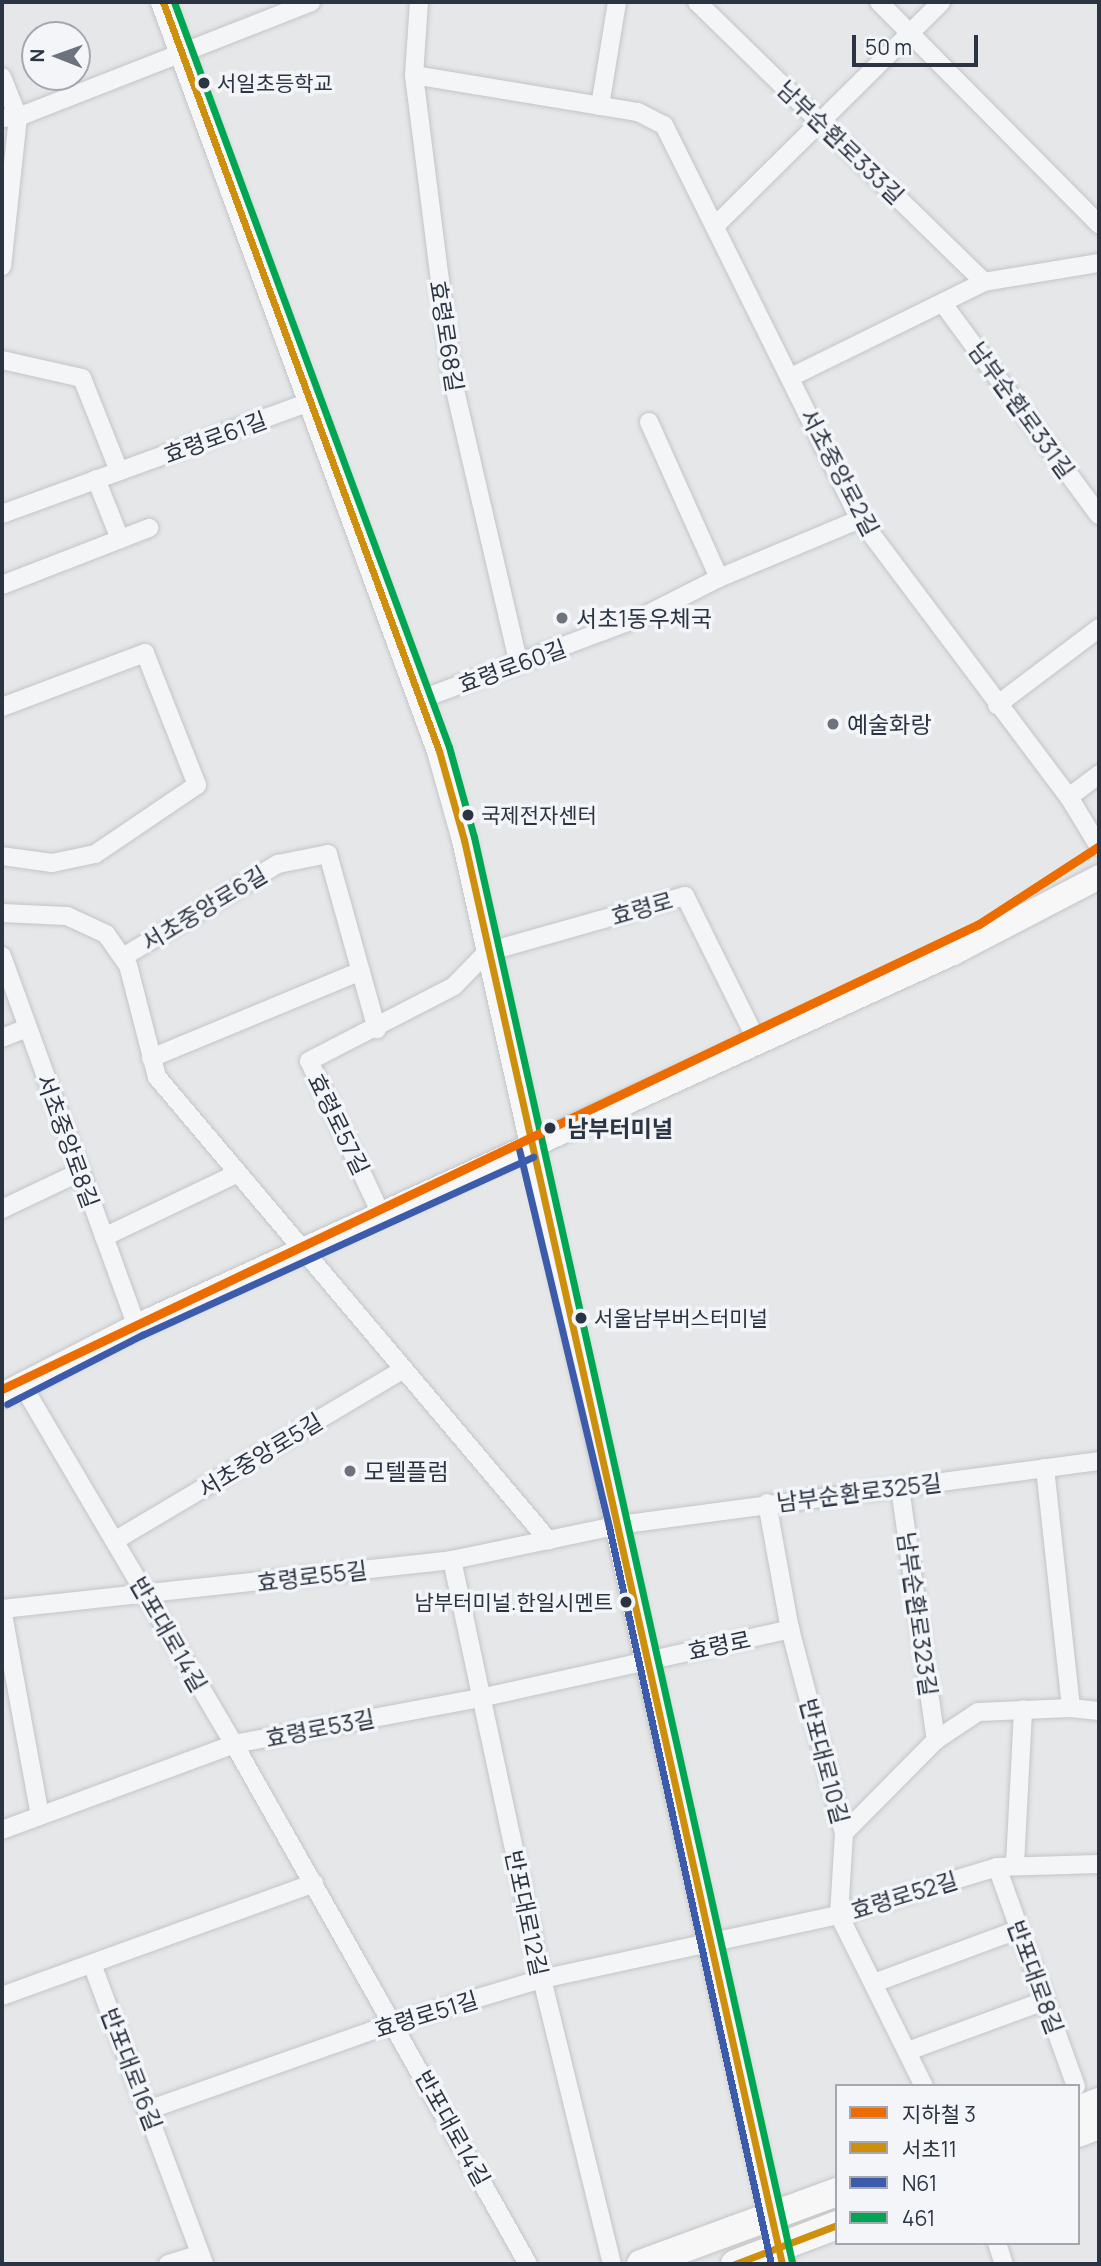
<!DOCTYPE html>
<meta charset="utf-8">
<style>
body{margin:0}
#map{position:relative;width:1101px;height:2266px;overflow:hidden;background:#e5e7e9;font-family:Manrope,"Noto Sans KR",sans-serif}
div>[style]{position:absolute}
.roads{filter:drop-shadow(0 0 2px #c3c5c7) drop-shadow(0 0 2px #c3c5c7)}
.minor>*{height:18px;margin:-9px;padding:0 9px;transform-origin:9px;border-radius:9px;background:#f4f5f6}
.secondary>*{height:24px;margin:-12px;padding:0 12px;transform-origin:12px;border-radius:12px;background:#f7f7f8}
.primary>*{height:28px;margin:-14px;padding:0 14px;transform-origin:14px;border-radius:14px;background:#f7f7f8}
.bus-1>*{height:7px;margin:-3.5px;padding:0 3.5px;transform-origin:3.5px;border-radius:3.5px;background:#ce8f0d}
.bus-2>*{height:7px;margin:-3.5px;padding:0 3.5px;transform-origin:3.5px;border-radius:3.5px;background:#3d5bab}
.bus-3>*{height:7px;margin:-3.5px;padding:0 3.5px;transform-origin:3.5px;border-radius:3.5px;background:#00a651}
.metro-1>*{height:9px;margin:-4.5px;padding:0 4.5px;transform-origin:4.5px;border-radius:4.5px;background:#ed6c00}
.dots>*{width:19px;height:19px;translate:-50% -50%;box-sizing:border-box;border:4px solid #f3f5f8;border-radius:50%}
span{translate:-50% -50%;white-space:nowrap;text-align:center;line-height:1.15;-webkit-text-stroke:7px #f3f5f8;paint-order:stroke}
.bus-label{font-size:21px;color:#2b3443}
.left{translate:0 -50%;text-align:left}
.right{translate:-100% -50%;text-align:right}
.street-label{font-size:23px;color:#2b3443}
.poi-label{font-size:23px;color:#2b3443}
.stop-label{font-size:23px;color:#2b3443;font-weight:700}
.frame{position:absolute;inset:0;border:4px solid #2b3443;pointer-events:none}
.legend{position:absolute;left:835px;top:2084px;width:245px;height:161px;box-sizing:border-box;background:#f3f5f8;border:2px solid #a3a8b0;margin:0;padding:9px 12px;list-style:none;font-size:21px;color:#2b3443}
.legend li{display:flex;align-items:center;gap:14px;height:35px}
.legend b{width:35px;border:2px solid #a3a8b0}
.north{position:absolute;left:21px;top:21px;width:70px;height:70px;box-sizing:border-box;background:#f3f5f8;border:2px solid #a3a8b0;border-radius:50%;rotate:271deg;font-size:19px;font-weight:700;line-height:28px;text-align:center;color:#2b3443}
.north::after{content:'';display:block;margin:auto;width:24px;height:32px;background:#6c737d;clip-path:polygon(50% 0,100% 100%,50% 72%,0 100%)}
.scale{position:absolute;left:852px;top:35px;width:126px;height:32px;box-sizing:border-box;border:4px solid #2b3443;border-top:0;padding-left:9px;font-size:21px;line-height:24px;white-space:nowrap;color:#2b3443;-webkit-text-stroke:5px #f3f5f8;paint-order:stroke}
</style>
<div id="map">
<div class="roads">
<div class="minor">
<div style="left:419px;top:2px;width:73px;rotate:93.9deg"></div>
<div style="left:414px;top:75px;width:304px;rotate:82.8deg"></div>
<div style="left:452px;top:377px;width:295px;rotate:76.9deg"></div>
<div style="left:697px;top:2px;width:401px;rotate:44.3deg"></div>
<div style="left:879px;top:2px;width:313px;rotate:45.3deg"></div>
<div style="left:414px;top:75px;width:227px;rotate:9.4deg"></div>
<div style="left:638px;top:112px;width:29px;rotate:27deg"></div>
<div style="left:664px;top:125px;width:440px;rotate:63.6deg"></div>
<div style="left:860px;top:519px;width:348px;rotate:53.1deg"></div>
<div style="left:1069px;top:797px;width:58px;rotate:59deg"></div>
<div style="left:2px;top:77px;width:43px;rotate:68.2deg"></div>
<div style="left:18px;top:117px;width:150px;rotate:96.1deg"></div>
<div style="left:600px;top:106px;width:105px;rotate:-80.7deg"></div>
<div style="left:2px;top:118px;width:16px;rotate:-4deg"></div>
<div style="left:18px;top:117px;width:315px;rotate:-21.4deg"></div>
<div style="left:716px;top:225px;width:317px;rotate:-44.7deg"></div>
<div style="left:944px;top:305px;width:261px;rotate:53.6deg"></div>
<div style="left:2px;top:360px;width:82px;rotate:12.7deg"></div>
<div style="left:82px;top:378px;width:100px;rotate:68.3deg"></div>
<div style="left:791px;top:377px;width:215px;rotate:-26.2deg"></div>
<div style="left:984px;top:282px;width:117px;rotate:-9.4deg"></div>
<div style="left:649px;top:422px;width:171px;rotate:65.8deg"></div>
<div style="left:96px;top:479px;width:65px;rotate:68.2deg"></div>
<div style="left:2px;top:514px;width:328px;rotate:-20deg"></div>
<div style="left:2px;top:585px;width:158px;rotate:-21.2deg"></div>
<div style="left:419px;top:700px;width:240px;rotate:-20.5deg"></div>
<div style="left:644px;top:616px;width:84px;rotate:-26.9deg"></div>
<div style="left:719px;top:578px;width:153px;rotate:-22.7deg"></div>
<div style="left:997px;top:705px;width:128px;rotate:-37deg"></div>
<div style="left:2px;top:707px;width:153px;rotate:-20.7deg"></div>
<div style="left:145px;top:653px;width:142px;rotate:68.5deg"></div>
<div style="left:197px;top:785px;width:123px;rotate:145.9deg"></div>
<div style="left:95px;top:854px;width:44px;rotate:168.2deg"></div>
<div style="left:52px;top:863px;width:50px;rotate:-172deg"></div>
<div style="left:1069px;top:797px;width:38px;rotate:-37deg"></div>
<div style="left:2px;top:913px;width:65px;rotate:2.6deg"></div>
<div style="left:67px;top:916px;width:43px;rotate:24.8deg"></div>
<div style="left:106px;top:934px;width:38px;rotate:55deg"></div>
<div style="left:128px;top:965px;width:116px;rotate:75.5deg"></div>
<div style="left:157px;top:1077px;width:607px;rotate:49.81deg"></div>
<div style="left:2px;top:956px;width:394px;rotate:70deg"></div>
<div style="left:123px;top:957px;width:181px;rotate:-31deg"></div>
<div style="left:278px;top:864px;width:51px;rotate:-11.3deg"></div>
<div style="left:328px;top:854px;width:182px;rotate:74.4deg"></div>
<div style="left:2px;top:1038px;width:27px;rotate:-22deg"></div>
<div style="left:151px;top:1058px;width:227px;rotate:-22.5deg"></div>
<div style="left:2px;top:1209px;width:86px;rotate:-25.4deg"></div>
<div style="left:382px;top:1216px;width:171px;rotate:-115.2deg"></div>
<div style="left:309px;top:1061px;width:163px;rotate:-27.3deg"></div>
<div style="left:454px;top:986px;width:47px;rotate:-45.9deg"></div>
<div style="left:487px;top:952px;width:206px;rotate:-15.8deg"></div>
<div style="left:685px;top:896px;width:160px;rotate:63.6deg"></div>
<div style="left:104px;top:1237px;width:148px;rotate:-25.5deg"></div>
<div style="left:23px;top:1386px;width:416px;rotate:59.5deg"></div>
<div style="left:234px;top:1744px;width:597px;rotate:60.52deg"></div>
<div style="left:1045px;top:1468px;width:241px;rotate:83.8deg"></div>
<div style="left:900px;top:1488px;width:255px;rotate:81.9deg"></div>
<div style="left:767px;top:1503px;width:128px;rotate:79.7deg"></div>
<div style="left:790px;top:1629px;width:211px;rotate:75.2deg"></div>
<div style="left:844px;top:1833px;width:82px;rotate:93.5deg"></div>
<div style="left:839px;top:1915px;width:191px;rotate:63.6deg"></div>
<div style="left:116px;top:1540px;width:335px;rotate:-30.7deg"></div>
<div style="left:452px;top:1560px;width:429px;rotate:77.9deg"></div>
<div style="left:542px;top:1979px;width:293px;rotate:76.2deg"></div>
<div style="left:2px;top:1609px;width:453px;rotate:-6.2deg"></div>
<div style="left:452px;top:1560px;width:171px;rotate:-11.8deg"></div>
<div style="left:619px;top:1525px;width:484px;rotate:-7.6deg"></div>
<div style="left:2px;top:1609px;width:210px;rotate:79.6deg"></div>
<div style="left:2px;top:1830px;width:247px;rotate:-20.3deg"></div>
<div style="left:234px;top:1744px;width:250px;rotate:-10.6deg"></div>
<div style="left:480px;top:1698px;width:318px;rotate:-12.5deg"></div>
<div style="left:844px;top:1833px;width:131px;rotate:-45.3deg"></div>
<div style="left:936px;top:1740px;width:50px;rotate:-33.7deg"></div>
<div style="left:978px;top:1712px;width:93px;rotate:-2.5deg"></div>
<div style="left:1071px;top:1708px;width:28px;rotate:6deg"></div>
<div style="left:1015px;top:1864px;width:155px;rotate:-87deg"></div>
<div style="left:997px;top:1867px;width:233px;rotate:70.2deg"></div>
<div style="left:92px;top:1964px;width:320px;rotate:69.5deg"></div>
<div style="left:874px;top:1983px;width:153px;rotate:-20.3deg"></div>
<div style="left:2px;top:1996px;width:332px;rotate:-19.9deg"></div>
<div style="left:908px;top:2051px;width:145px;rotate:-20.2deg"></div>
<div style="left:148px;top:2110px;width:261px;rotate:-19.5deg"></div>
<div style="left:394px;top:2023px;width:154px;rotate:-16.6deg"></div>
<div style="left:542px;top:1979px;width:304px;rotate:-12.2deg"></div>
<div style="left:839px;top:1915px;width:165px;rotate:-16.9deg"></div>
<div style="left:997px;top:1867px;width:102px;rotate:-1.7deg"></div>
<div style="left:997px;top:2243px;width:22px;rotate:72deg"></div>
<div style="left:168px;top:2264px;width:34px;rotate:-17deg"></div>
</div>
<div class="secondary">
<div style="left:163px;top:2px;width:798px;rotate:69.77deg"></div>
<div style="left:439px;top:751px;width:92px;rotate:74.3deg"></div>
<div style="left:464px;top:840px;width:1459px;rotate:77.41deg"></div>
<div style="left:2px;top:1395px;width:152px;rotate:-27.1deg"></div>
<div style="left:137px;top:1326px;width:897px;rotate:-24.57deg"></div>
<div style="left:953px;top:953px;width:165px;rotate:-27.5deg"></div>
</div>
<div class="primary">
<div style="left:1078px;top:2110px;width:22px;rotate:-21deg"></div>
<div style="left:1078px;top:2133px;width:22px;rotate:-21deg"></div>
<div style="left:641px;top:2264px;width:209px;rotate:-20.2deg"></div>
<div style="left:735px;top:2264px;width:109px;rotate:-20.9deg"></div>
</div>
</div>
<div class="bus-1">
<div style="left:163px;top:2px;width:798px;rotate:69.77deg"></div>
<div style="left:439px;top:751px;width:92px;rotate:74.3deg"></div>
<div style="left:464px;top:840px;width:1459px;rotate:77.41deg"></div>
<div style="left:735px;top:2264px;width:109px;rotate:-20.9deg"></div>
</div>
<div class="bus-2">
<div style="left:519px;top:1149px;width:389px;rotate:76.6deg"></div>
<div style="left:609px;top:1527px;width:755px;rotate:77.6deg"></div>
<div style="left:7px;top:1404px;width:152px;rotate:-27.1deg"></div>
<div style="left:142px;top:1335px;width:430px;rotate:-24.5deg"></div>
</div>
<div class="bus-3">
<div style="left:174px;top:2px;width:794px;rotate:69.74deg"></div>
<div style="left:449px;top:747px;width:93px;rotate:74.5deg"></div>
<div style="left:474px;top:837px;width:1460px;rotate:77.42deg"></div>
</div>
<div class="metro-1">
<div style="left:2px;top:1389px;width:1082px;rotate:-25.45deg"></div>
<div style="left:979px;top:924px;width:143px;rotate:-33deg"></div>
</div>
<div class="dots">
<div style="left:204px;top:83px;background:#2b3443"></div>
<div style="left:562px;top:618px;background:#6c737d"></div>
<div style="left:833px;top:724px;background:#6c737d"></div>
<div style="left:468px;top:815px;background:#2b3443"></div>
<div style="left:550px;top:1128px;background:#2b3443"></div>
<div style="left:581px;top:1318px;background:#2b3443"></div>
<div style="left:350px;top:1471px;background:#6c737d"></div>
<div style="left:626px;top:1602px;background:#2b3443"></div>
</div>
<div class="bus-label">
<span class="left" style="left:217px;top:83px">서일초등학교</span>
<span class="left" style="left:481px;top:815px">국제전자센터</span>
<span class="left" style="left:594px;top:1318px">서울남부버스터미널</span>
<span class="right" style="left:613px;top:1602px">남부터미널.한일시멘트</span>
</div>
<div class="street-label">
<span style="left:841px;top:142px;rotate:44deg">남부순환로333길</span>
<span style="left:447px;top:336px;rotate:81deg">효령로68길</span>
<span style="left:1022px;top:410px;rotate:54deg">남부순환로331길</span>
<span style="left:215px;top:437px;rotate:-20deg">효령로61길</span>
<span style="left:840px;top:472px;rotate:62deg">서초중앙로2길</span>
<span style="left:512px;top:666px;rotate:-20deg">효령로60길</span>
<span style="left:204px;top:908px;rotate:-31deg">서초중앙로6길</span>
<span style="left:642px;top:908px;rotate:-16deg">효령로</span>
<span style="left:339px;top:1124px;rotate:64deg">효령로57길</span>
<span style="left:68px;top:1141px;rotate:70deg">서초중앙로8길</span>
<span style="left:260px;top:1455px;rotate:-31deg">서초중앙로5길</span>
<span style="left:859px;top:1492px;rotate:-7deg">남부순환로325길</span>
<span style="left:312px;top:1576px;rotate:-7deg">효령로55길</span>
<span style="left:918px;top:1614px;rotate:82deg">남부순환로323길</span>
<span style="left:169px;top:1634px;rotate:60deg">반포대로14길</span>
<span style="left:719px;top:1645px;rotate:-12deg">효령로</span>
<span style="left:320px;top:1728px;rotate:-11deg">효령로53길</span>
<span style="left:825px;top:1761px;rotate:75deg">반포대로10길</span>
<span style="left:904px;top:1895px;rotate:-17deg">효령로52길</span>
<span style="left:527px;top:1913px;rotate:78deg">반포대로12길</span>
<span style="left:1036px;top:1977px;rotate:70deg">반포대로8길</span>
<span style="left:426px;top:2014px;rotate:-17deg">효령로51길</span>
<span style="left:132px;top:2069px;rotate:69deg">반포대로16길</span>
<span style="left:453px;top:2128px;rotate:61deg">반포대로14길</span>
</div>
<div class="poi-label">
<span class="left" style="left:576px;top:618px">서초1동우체국</span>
<span class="left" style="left:847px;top:724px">예술화랑</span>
<span class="left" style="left:364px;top:1471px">모텔플럼</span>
</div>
<div class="stop-label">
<span class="left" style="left:567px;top:1128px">남부터미널</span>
</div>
<div class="frame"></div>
<ul class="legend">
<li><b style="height:9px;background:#ed6c00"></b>지하철 3</li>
<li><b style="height:9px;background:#ce8f0d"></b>서초11</li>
<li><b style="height:9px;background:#3d5bab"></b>N61</li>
<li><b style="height:9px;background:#00a651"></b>461</li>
</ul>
<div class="north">N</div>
<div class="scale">50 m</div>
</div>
